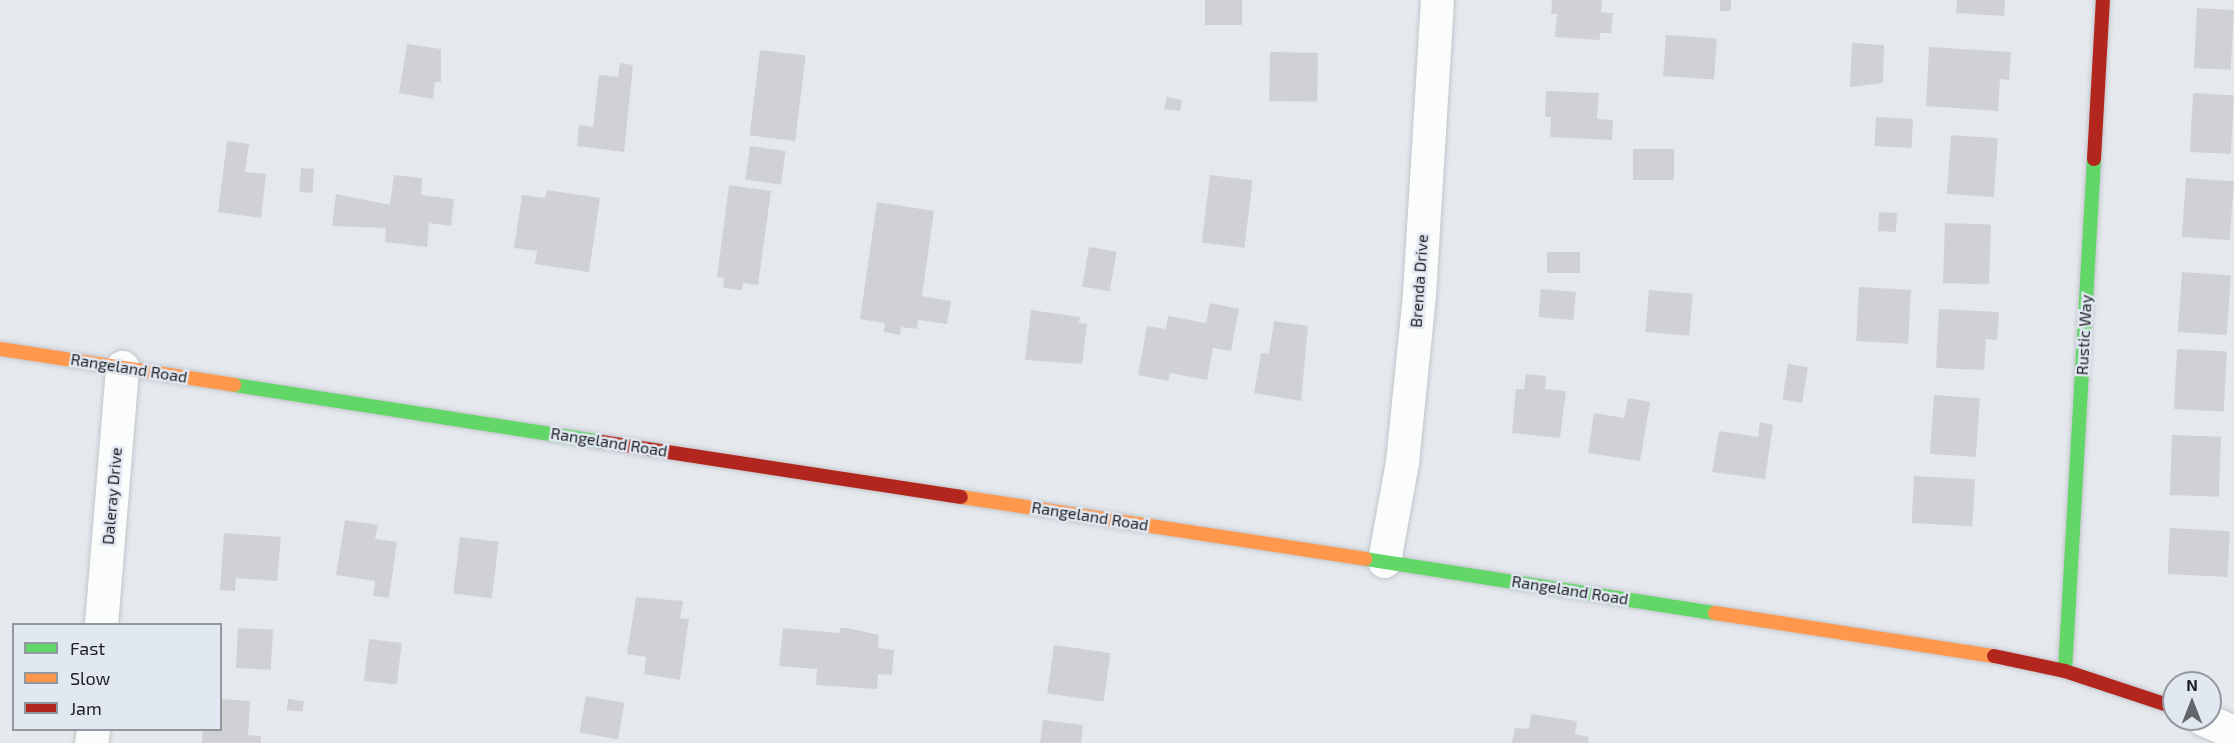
<!DOCTYPE html>
<style>
body{margin:0}
#map{position:relative;width:2234px;height:743px;overflow:hidden;background:#e5e9ee;font-family:"Exo 2",sans-serif}
div>[style]{position:absolute}
.building>*{inset:0;background:#cfd1d5;transform-origin:0 0}
.roads{filter:drop-shadow(0 0 2px #c2c6ca) drop-shadow(0 0 2px #c2c6ca)}
.street>*{height:33px;margin:-16.5px;padding:0 16.5px;transform-origin:16.5px;border-radius:16.5px;background:#fbfcfc}
.fast>*{height:14px;margin:-7px;padding:0 7px;transform-origin:7px;border-radius:7px;background:#63d668}
.slow>*{height:14px;margin:-7px;padding:0 7px;transform-origin:7px;border-radius:7px;background:#ff974d}
.jam>*{height:14px;margin:-7px;padding:0 7px;transform-origin:7px;border-radius:7px;background:#b3261e}
span{translate:-50% -50%;white-space:nowrap;text-align:center;line-height:1.15;-webkit-text-stroke:5px #e1e8f2;paint-order:stroke}
.street-label{font-size:16px;color:#1d2023}
.legend{position:absolute;left:12px;top:623px;width:210px;height:108px;box-sizing:border-box;background:#e1e8f2;border:2px solid #93989f;margin:0;padding:8px 10px;list-style:none;font-size:18px;color:#1d2023}
.legend li{display:flex;align-items:center;gap:12px;height:30px}
.legend b{width:30px;border:2px solid #93989f}
.north{position:absolute;left:2162px;top:671px;width:60px;height:60px;box-sizing:border-box;background:#e1e8f2;border:2px solid #93989f;border-radius:50%;rotate:0deg;font-size:16px;font-weight:700;line-height:24px;text-align:center;color:#1d2023}
.north::after{content:'';display:block;margin:auto;width:21px;height:27px;background:#63666a;clip-path:polygon(50% 0,100% 100%,50% 72%,0 100%)}
</style>
<div id="map">
<div class="building">
<div style="left:1205px;top:0;width:37px;height:25px"></div>
<div style="clip-path:polygon(1552px 0,1602px 0,1601px 12px,1613px 13px,1611px 33px,1600px 33px,1600px 40px,1555px 37px,1557px 14px,1551px 14px)"></div>
<div style="left:1720px;top:0;width:11px;height:11px"></div>
<div style="clip-path:polygon(1957px 0,2005px 0,2004px 16px,1956px 13px)"></div>
<div style="left:2197px;top:8px;width:37px;height:60px;rotate:3deg"></div>
<div style="left:1666px;top:35px;width:51px;height:41px;rotate:4deg"></div>
<div style="clip-path:polygon(1852px 43px,1884px 45px,1883px 83px,1850px 87px)"></div>
<div style="clip-path:polygon(407px 44px,441px 49px,441px 82px,435px 82px,433px 99px,399px 93px)"></div>
<div style="clip-path:polygon(1929px 47px,2011px 52px,2009px 80px,2000px 79px,1998px 111px,1926px 106px)"></div>
<div style="left:760px;top:50px;width:46px;height:86px;rotate:7deg"></div>
<div style="left:1270px;top:52px;width:48px;height:49px;rotate:1deg"></div>
<div style="clip-path:polygon(620px 63px,633px 65px,624px 152px,577px 146px,579px 125px,593px 127px,599px 75px,618px 77px)"></div>
<div style="clip-path:polygon(1546px 91px,1599px 93px,1597px 119px,1613px 120px,1612px 140px,1550px 137px,1551px 117px,1545px 117px)"></div>
<div style="left:2193px;top:93px;width:41px;height:59px;rotate:3deg"></div>
<div style="clip-path:polygon(1167px 97px,1182px 100px,1180px 111px,1164px 109px)"></div>
<div style="left:1876px;top:117px;width:37px;height:29px;rotate:3deg"></div>
<div style="left:1951px;top:135px;width:47px;height:59px;rotate:4deg"></div>
<div style="clip-path:polygon(227px 141px,249px 144px,245px 172px,266px 174px,261px 218px,218px 212px)"></div>
<div style="left:750px;top:146px;width:36px;height:34px;rotate:8deg"></div>
<div style="left:1633px;top:149px;width:41px;height:31px"></div>
<div style="left:301px;top:168px;width:13px;height:24px;rotate:4deg"></div>
<div style="clip-path:polygon(394px 175px,422px 178px,421px 195px,454px 199px,451px 226px,429px 223px,427px 247px,385px 242px,386px 228px,332px 226px,336px 194px,390px 205px)"></div>
<div style="left:1210px;top:175px;width:43px;height:68px;rotate:7deg"></div>
<div style="left:2186px;top:178px;width:48px;height:59px;rotate:4deg"></div>
<div style="clip-path:polygon(729px 185px,771px 191px,758px 285px,743px 283px,742px 290px,723px 288px,724px 278px,717px 277px)"></div>
<div style="clip-path:polygon(547px 190px,600px 198px,589px 272px,535px 264px,537px 251px,514px 248px,522px 195px,545px 198px)"></div>
<div style="clip-path:polygon(877px 202px,934px 211px,922px 296px,951px 301px,947px 324px,918px 320px,917px 329px,901px 327px,900px 335px,884px 332px,885px 323px,860px 319px)"></div>
<div style="left:1879px;top:212px;width:18px;height:19px;rotate:3deg"></div>
<div style="left:1945px;top:223px;width:46px;height:60px;rotate:2deg"></div>
<div style="left:1089px;top:247px;width:28px;height:40px;rotate:10deg"></div>
<div style="left:1547px;top:252px;width:33px;height:21px"></div>
<div style="left:2182px;top:272px;width:49px;height:60px;rotate:4deg"></div>
<div style="left:1859px;top:287px;width:52px;height:54px;rotate:3deg"></div>
<div style="left:1541px;top:289px;width:35px;height:28px;rotate:5deg"></div>
<div style="left:1649px;top:290px;width:44px;height:42px;rotate:5deg"></div>
<div style="clip-path:polygon(1210px 303px,1239px 309px,1231px 351px,1213px 348px,1207px 380px,1170px 373px,1168px 381px,1138px 375px,1147px 326px,1166px 329px,1168px 316px,1206px 323px)"></div>
<div style="clip-path:polygon(1939px 309px,1999px 312px,1997px 340px,1986px 339px,1984px 370px,1936px 368px)"></div>
<div style="clip-path:polygon(1031px 310px,1080px 317px,1079px 323px,1087px 324px,1082px 364px,1025px 360px)"></div>
<div style="clip-path:polygon(1274px 321px,1308px 326px,1301px 401px,1254px 393px,1261px 353px,1269px 354px)"></div>
<div style="left:2177px;top:349px;width:50px;height:60px;rotate:3deg"></div>
<div style="left:1788px;top:364px;width:20px;height:36px;rotate:9deg"></div>
<div style="clip-path:polygon(1526px 374px,1546px 376px,1545px 389px,1566px 391px,1560px 438px,1512px 433px,1516px 389px,1524px 389px)"></div>
<div style="left:1934px;top:395px;width:46px;height:59px;rotate:4deg"></div>
<div style="clip-path:polygon(1628px 398px,1650px 402px,1640px 461px,1588px 453px,1594px 413px,1624px 418px)"></div>
<div style="clip-path:polygon(1760px 422px,1773px 425px,1765px 479px,1712px 472px,1719px 431px,1758px 437px)"></div>
<div style="left:2172px;top:435px;width:49px;height:60px;rotate:2deg"></div>
<div style="left:1914px;top:476px;width:61px;height:47px;rotate:3deg"></div>
<div style="clip-path:polygon(345px 520px,378px 525px,375px 539px,397px 542px,389px 598px,373px 596px,375px 581px,336px 575px)"></div>
<div style="left:2170px;top:528px;width:60px;height:46px;rotate:3deg"></div>
<div style="clip-path:polygon(224px 533px,281px 537px,277px 581px,236px 578px,235px 591px,220px 590px)"></div>
<div style="left:460px;top:537px;width:39px;height:57px;rotate:7deg"></div>
<div style="clip-path:polygon(636px 597px,683px 601px,680px 618px,689px 619px,680px 680px,644px 674px,646px 657px,627px 654px)"></div>
<div style="left:238px;top:628px;width:35px;height:40px;rotate:3deg"></div>
<div style="clip-path:polygon(783px 628px,840px 633px,840px 628px,847px 628px,879px 635px,878px 648px,894px 650px,892px 675px,878px 674px,877px 689px,816px 685px,817px 669px,779px 666px)"></div>
<div style="left:369px;top:639px;width:33px;height:42px;rotate:7deg"></div>
<div style="left:1054px;top:645px;width:57px;height:49px;rotate:8deg"></div>
<div style="left:586px;top:696px;width:39px;height:37px;rotate:10deg"></div>
<div style="clip-path:polygon(220px 699px,250px 701px,248px 735px,261px 736px,261px 743px,202px 743px,203px 730px,220px 730px)"></div>
<div style="left:288px;top:699px;width:16px;height:11px;rotate:7deg"></div>
<div style="clip-path:polygon(1531px 714px,1577px 721px,1575px 734px,1589px 737px,1588px 743px,1512px 743px,1515px 728px,1529px 729px)"></div>
<div style="clip-path:polygon(1043px 720px,1083px 725px,1081px 743px,1040px 743px)"></div>
</div>
<div class="roads">
<div class="street">
<div style="left:1384px;top:561px;width:101px;rotate:-79.7deg"></div>
<div style="left:1402px;top:462px;width:169px;rotate:-84.2deg"></div>
<div style="left:1419px;top:294px;width:295px;rotate:-86.5deg"></div>
<div style="left:101px;top:624px;width:258px;rotate:-85.3deg"></div>
<div style="left:2203px;top:719px;width:34px;rotate:23deg"></div>
<div style="left:91px;top:743px;width:13px;rotate:-81deg"></div>
</div>
<div class="fast">
<div style="left:234px;top:385px;width:372px;rotate:8.8deg"></div>
<div style="left:1365px;top:559px;width:354px;rotate:8.8deg"></div>
<div style="left:2065px;top:671px;width:513px;rotate:-86.76deg"></div>
</div>
<div class="slow">
<div style="left:0;top:349px;width:237px;rotate:8.7deg"></div>
<div style="left:961px;top:497px;width:409px;rotate:8.7deg"></div>
<div style="left:1715px;top:613px;width:282px;rotate:8.8deg"></div>
</div>
<div class="jam">
<div style="left:2094px;top:159px;width:159px;rotate:-86.8deg"></div>
<div style="left:602px;top:442px;width:363px;rotate:8.7deg"></div>
<div style="left:1994px;top:656px;width:73px;rotate:11.9deg"></div>
<div style="left:2065px;top:671px;width:115px;rotate:18.3deg"></div>
</div>
</div>
<div class="street-label">
<span style="left:1419px;top:281px;rotate:-86deg">Brenda Drive</span>
<span style="left:2084px;top:335px;rotate:-87deg">Rustic Way</span>
<span style="left:129px;top:368px;rotate:9deg">Rangeland Road</span>
<span style="left:609px;top:442px;rotate:9deg">Rangeland Road</span>
<span style="left:112px;top:496px;rotate:-85deg">Daleray Drive</span>
<span style="left:1090px;top:516px;rotate:9deg">Rangeland Road</span>
<span style="left:1570px;top:590px;rotate:9deg">Rangeland Road</span>
</div>
<ul class="legend">
<li><b style="height:8px;background:#63d668"></b>Fast</li>
<li><b style="height:8px;background:#ff974d"></b>Slow</li>
<li><b style="height:8px;background:#b3261e"></b>Jam</li>
</ul>
<div class="north">N</div>
</div>
